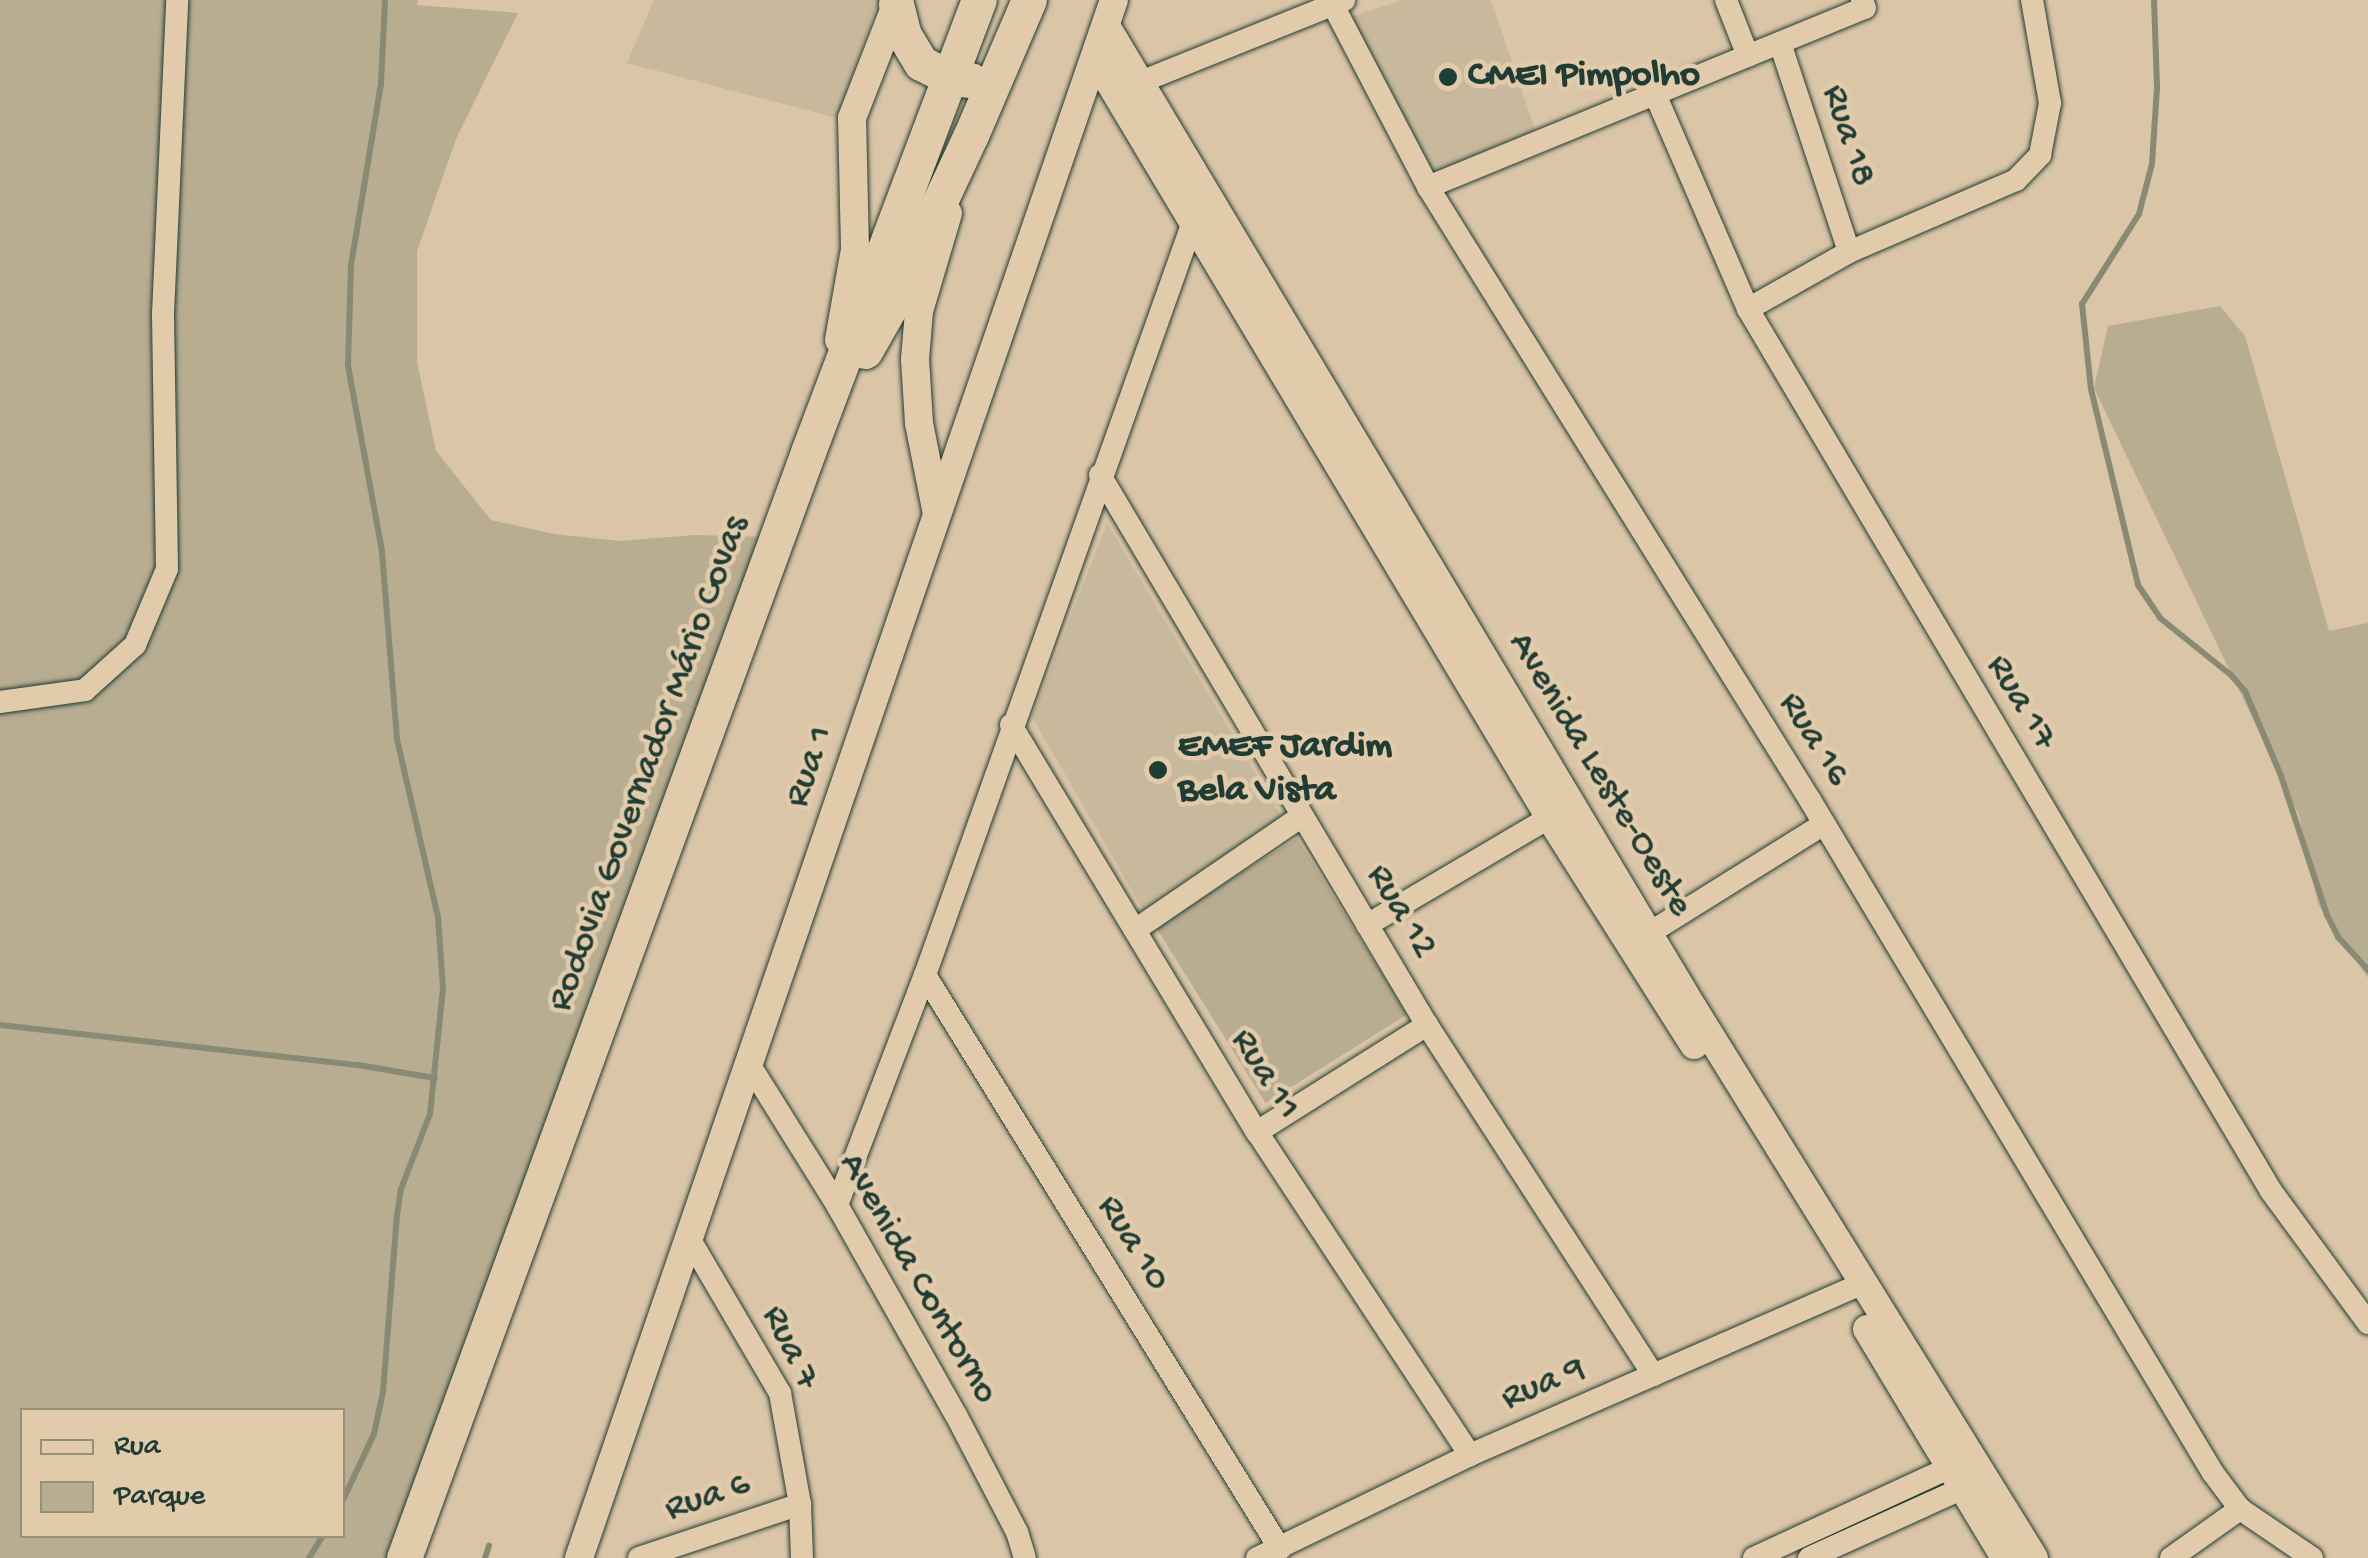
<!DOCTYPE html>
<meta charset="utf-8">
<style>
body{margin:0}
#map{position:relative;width:2368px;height:1558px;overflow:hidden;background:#dac5a6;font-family:"Gochi Hand",sans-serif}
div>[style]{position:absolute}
.built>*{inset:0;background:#c9b99c}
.green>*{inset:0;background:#b8ac91;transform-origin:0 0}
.stream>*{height:6px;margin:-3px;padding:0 3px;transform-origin:3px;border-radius:3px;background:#898a74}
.roads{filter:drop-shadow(0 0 2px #1f3d34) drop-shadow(0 0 2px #1f3d34)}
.minor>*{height:22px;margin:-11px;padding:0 11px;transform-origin:11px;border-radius:11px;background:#e2cbab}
.tertiary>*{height:28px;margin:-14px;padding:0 14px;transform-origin:14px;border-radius:14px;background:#e2cbab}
.primary>*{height:35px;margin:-17.5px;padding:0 17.5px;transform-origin:17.5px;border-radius:17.5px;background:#e2cbab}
.dots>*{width:28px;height:28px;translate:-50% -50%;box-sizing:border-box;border:5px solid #e2cbab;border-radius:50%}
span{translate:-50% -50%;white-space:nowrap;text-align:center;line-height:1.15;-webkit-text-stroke:9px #e2cbab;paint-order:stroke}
.poi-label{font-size:38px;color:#1f3d34;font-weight:700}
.left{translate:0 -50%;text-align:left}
.street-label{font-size:38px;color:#1f3d34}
.legend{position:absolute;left:20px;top:1408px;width:325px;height:130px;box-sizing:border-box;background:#e2cbab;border:2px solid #94927b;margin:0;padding:12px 18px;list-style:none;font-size:30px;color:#1f3d34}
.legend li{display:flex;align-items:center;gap:20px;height:50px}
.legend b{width:50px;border:2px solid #94927b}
</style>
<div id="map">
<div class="built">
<div style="clip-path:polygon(654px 0,879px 0,837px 118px,627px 63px)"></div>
<div style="clip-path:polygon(1403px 0,1491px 0,1537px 136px,1429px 176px,1350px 17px)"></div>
<div style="clip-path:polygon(1107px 523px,1285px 823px,1147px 917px,1032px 717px)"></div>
</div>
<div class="green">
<div style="clip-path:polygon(evenodd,0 0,418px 0,417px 5px,518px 13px,456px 139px,417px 251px,417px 362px,436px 451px,491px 520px,554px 534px,620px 541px,695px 535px,774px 537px,396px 1558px,0 1558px,0 0,22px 1410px,342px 1410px,342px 1536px,22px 1536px,22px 1410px)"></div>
<div style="clip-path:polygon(2220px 306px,2245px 336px,2329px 631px,2368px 623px,2368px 978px,2318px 904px,2299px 815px,2094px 388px,2108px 326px)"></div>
<div style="left:1297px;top:838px;width:208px;height:167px;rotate:58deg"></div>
</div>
<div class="stream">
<div style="left:2154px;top:0;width:88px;rotate:88deg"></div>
<div style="left:2157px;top:88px;width:76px;rotate:93.8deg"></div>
<div style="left:2152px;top:164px;width:52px;rotate:104.6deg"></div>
<div style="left:2139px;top:214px;width:107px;rotate:122.3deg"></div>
<div style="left:2082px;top:304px;width:85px;rotate:84deg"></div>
<div style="left:2091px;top:389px;width:202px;rotate:76.5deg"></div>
<div style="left:2138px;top:585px;width:40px;rotate:56deg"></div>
<div style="left:2160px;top:618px;width:91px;rotate:38.8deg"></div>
<div style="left:2231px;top:675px;width:21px;rotate:49deg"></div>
<div style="left:2245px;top:691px;width:92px;rotate:67deg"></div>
<div style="left:2281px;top:776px;width:146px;rotate:71.7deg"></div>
<div style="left:2327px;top:915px;width:25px;rotate:63deg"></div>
<div style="left:2338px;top:937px;width:45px;rotate:47.7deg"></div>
<div style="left:0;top:1025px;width:360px;rotate:6.4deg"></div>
<div style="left:358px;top:1065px;width:78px;rotate:9.6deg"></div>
<div style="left:342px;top:1502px;width:75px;rotate:-64.8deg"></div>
<div style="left:374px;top:1434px;width:43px;rotate:-77.9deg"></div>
<div style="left:383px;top:1392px;width:177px;rotate:-85.5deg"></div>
<div style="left:397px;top:1216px;width:27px;rotate:-82deg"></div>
<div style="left:401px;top:1189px;width:80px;rotate:-68.9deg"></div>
<div style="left:430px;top:1114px;width:127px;rotate:-84.1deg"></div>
<div style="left:443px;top:988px;width:71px;rotate:-94deg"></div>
<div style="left:438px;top:917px;width:183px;rotate:-103deg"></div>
<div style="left:397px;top:739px;width:189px;rotate:-94.6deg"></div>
<div style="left:382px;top:551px;width:189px;rotate:-100.4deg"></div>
<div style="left:348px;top:365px;width:100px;rotate:-88.3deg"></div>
<div style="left:351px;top:265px;width:184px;rotate:-80.6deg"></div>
<div style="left:381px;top:83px;width:83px;rotate:-87.2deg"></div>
<div style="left:309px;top:1558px;width:26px;rotate:-58deg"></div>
<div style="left:485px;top:1558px;width:13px;rotate:-72deg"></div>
</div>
<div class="roads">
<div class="minor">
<div style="left:1726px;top:0;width:60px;rotate:68.6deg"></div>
<div style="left:1333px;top:5px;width:205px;rotate:62.4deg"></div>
<div style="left:1428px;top:187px;width:722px;rotate:58.07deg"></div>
<div style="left:1810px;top:800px;width:784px;rotate:59.09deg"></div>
<div style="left:2213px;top:1473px;width:45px;rotate:53.1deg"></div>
<div style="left:2240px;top:1509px;width:87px;rotate:34.2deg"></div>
<div style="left:1780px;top:43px;width:220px;rotate:71.7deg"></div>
<div style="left:1128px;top:87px;width:233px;rotate:-21.9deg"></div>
<div style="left:1655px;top:94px;width:234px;rotate:66.6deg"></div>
<div style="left:1748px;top:309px;width:1025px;rotate:59.33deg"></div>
<div style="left:2271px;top:1191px;width:164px;rotate:53.7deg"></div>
<div style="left:1428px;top:187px;width:472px;rotate:-22.3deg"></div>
<div style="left:1865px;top:8px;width:9px;rotate:-111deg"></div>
<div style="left:1748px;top:309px;width:116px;rotate:-29.4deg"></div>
<div style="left:1849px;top:252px;width:182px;rotate:-23.3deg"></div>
<div style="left:2016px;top:180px;width:35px;rotate:-46deg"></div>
<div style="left:2040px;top:155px;width:53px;rotate:-79.1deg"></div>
<div style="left:2050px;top:103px;width:105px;rotate:-99.9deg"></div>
<div style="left:1100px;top:475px;width:640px;rotate:59.27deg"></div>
<div style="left:1427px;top:1025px;width:417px;rotate:57.1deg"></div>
<div style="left:0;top:702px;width:86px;rotate:-8deg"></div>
<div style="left:85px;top:690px;width:67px;rotate:-42deg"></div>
<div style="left:135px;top:645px;width:82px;rotate:-67.2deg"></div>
<div style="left:167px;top:569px;width:255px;rotate:-90.9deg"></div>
<div style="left:163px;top:314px;width:314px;rotate:-87.4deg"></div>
<div style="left:1011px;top:725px;width:476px;rotate:58.9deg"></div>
<div style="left:1257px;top:1132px;width:387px;rotate:56.6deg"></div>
<div style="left:1367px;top:925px;width:229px;rotate:-30.5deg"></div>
<div style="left:1135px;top:930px;width:202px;rotate:-34.3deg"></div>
<div style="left:1651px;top:932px;width:204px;rotate:-32deg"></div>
<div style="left:925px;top:975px;width:675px;rotate:58.26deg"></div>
<div style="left:749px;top:1064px;width:166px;rotate:58deg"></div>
<div style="left:837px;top:1205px;width:241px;rotate:60.5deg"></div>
<div style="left:956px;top:1415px;width:132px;rotate:62.5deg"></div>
<div style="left:1017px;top:1532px;width:27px;rotate:73deg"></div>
<div style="left:1257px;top:1132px;width:201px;rotate:-32.2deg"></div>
<div style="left:837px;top:1205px;width:246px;rotate:-69.1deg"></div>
<div style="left:925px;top:975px;width:799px;rotate:-70.41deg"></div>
<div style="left:1193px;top:222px;width:11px;rotate:-34deg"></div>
<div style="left:689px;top:1238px;width:180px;rotate:59.6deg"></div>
<div style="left:780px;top:1393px;width:113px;rotate:79.8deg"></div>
<div style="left:800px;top:1504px;width:54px;rotate:87.9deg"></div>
<div style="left:639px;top:1558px;width:170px;rotate:-18.5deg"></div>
<div style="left:1257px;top:1558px;width:237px;rotate:-25.8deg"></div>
<div style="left:1470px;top:1455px;width:428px;rotate:-23.6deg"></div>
<div style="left:1754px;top:1558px;width:234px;rotate:-24.8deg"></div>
<div style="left:1809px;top:1558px;width:187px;rotate:-24.4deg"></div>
<div style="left:2171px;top:1558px;width:85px;rotate:-35.4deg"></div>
</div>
<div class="tertiary">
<div style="left:1106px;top:26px;width:1144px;rotate:59.13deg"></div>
<div style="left:1693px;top:1008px;width:647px;rotate:58.2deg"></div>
<div style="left:1095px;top:58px;width:886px;rotate:59.09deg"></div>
<div style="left:1550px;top:818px;width:269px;rotate:57.6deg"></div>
<div style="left:839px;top:340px;width:92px;rotate:-80deg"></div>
<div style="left:855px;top:249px;width:131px;rotate:-91.3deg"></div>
<div style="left:852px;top:118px;width:127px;rotate:-68.7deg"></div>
<div style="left:937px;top:514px;width:93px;rotate:-101.2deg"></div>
<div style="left:919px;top:423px;width:64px;rotate:-93.6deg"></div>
<div style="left:915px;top:359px;width:48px;rotate:-85.2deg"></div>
<div style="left:919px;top:311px;width:102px;rotate:-73.5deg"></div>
<div style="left:1867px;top:1329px;width:267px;rotate:58.9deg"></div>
<div style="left:579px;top:1558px;width:1647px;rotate:-71.05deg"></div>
</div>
<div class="primary">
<div style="left:896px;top:4px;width:32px;rotate:76deg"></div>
<div style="left:904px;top:35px;width:33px;rotate:59deg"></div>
<div style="left:921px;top:63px;width:34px;rotate:27deg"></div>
<div style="left:951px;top:78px;width:20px;rotate:6deg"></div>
<div style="left:865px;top:351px;width:56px;rotate:-60.3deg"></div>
<div style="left:893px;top:302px;width:184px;rotate:-65deg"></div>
<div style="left:971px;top:135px;width:147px;rotate:-66.8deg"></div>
<div style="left:404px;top:1558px;width:1177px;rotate:-69.93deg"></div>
<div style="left:808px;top:452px;width:483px;rotate:-69.3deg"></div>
</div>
</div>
<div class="dots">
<div style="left:1448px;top:77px;background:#1f3d34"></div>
<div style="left:1158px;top:770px;background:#1f3d34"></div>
</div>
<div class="poi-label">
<span class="left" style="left:1468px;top:77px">CMEI Pimpolho</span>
<span class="left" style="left:1178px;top:770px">EMEF Jardim<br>Bela Vista</span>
</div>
<div class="street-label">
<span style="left:1847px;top:136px;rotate:72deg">Rua 18</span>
<span style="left:2020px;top:703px;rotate:59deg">Rua 17</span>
<span style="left:1813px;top:740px;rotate:58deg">Rua 16</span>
<span style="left:650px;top:764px;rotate:-70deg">Rodovia Governador Mário Covas</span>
<span style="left:811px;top:767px;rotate:-71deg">Rua 1</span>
<span style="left:1599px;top:775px;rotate:59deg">Avenida Leste-Oeste</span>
<span style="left:1400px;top:912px;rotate:59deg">Rua 12</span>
<span style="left:1264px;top:1075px;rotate:58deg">Rua 11</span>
<span style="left:1132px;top:1244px;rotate:58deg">Rua 10</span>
<span style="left:917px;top:1279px;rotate:60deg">Avenida Contorno</span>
<span style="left:789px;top:1348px;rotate:64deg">Rua 7</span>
<span style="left:1544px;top:1385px;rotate:-23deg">Rua 9</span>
<span style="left:708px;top:1498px;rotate:-19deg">Rua 6</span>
</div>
<ul class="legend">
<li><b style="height:12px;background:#e2cbab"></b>Rua</li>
<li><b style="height:28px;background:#b8ac91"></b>Parque</li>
</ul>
</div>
